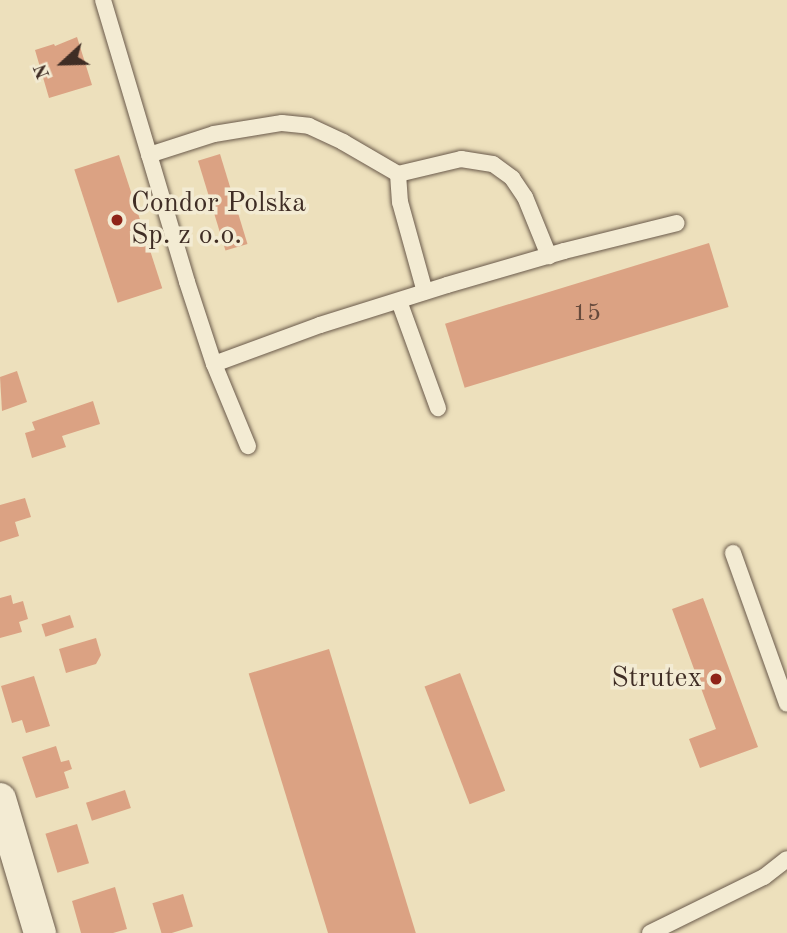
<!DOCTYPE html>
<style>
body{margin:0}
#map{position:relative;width:787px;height:933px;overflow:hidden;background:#ede0bc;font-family:"Old Standard TT",serif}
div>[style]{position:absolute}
.building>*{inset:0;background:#dba283;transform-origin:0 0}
.roads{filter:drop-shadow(0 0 2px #6a5a4b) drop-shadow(0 0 2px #6a5a4b)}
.lane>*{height:16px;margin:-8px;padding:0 8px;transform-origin:8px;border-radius:8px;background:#f3ebd3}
.street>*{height:32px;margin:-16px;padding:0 16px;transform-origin:16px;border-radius:16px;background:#f3ebd3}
.dots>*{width:19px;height:19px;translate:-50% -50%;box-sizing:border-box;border:4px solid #f3ebd3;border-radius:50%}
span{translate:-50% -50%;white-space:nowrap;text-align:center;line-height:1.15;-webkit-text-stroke:7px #f3ebd3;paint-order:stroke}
.number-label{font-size:24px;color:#664a3c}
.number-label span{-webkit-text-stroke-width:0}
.poi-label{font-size:28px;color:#3f2d25}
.left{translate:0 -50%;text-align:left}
.right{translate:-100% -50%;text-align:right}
.north{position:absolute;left:28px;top:28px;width:70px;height:70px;-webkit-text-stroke:5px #f3ebd3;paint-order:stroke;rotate:248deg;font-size:19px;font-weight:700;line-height:28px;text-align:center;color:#3f2d25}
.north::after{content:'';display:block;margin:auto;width:24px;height:32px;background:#3f2d25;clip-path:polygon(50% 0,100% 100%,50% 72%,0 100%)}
</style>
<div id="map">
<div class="building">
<div style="clip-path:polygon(77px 37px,92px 85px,49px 98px,35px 50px,54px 44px,55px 46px)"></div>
<div style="left:220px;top:154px;width:94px;height:23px;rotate:73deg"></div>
<div style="left:119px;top:155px;width:140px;height:47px;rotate:72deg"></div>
<div style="left:709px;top:243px;width:67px;height:276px;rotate:73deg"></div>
<div style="clip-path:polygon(17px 371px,27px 402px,2px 411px,0 377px)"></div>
<div style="clip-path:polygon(93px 401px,100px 424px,62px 436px,66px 447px,32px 458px,25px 433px,35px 430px,32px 422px)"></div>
<div style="clip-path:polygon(25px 498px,31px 517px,15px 522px,19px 536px,0 542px,0 505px)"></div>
<div style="clip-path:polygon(11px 595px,13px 604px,23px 601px,28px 619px,19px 622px,22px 632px,0 638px,0 598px)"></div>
<div style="clip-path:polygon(703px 598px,758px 747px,700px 768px,689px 739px,716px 729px,672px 609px)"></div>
<div style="left:70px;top:615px;width:13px;height:30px;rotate:72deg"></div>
<div style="clip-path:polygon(96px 638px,101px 655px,96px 664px,66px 673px,59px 649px)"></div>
<div style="left:329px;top:649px;width:297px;height:84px;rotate:73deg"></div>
<div style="left:460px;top:673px;width:126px;height:38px;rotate:69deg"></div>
<div style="clip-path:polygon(34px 676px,50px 726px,26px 733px,22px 720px,12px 723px,1px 686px)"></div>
<div style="clip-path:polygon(56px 746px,61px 762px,69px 760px,72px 769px,64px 772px,69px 788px,36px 798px,22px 757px)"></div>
<div style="left:125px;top:790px;width:19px;height:41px;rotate:72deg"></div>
<div style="left:77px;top:824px;width:41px;height:33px;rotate:73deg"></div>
<div style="clip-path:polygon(115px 887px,127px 929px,113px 933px,81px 933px,72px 901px)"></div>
<div style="left:183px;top:894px;width:34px;height:32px;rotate:73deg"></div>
</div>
<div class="roads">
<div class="lane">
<div style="left:103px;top:0;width:294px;rotate:73.4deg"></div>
<div style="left:187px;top:282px;width:86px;rotate:71.8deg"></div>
<div style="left:214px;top:364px;width:89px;rotate:67.5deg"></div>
<div style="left:149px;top:155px;width:68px;rotate:-17.9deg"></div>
<div style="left:214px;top:134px;width:69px;rotate:-9.2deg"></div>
<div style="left:282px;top:123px;width:27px;rotate:6deg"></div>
<div style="left:309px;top:126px;width:38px;rotate:25deg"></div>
<div style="left:343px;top:142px;width:64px;rotate:30.2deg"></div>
<div style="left:398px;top:174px;width:28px;rotate:86deg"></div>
<div style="left:400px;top:202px;width:93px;rotate:74.5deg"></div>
<div style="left:398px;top:174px;width:65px;rotate:-13.4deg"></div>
<div style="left:461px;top:159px;width:32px;rotate:9deg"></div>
<div style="left:493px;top:164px;width:24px;rotate:36deg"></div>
<div style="left:512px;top:178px;width:23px;rotate:56deg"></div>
<div style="left:525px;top:197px;width:64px;rotate:67.9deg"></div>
<div style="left:399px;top:301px;width:114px;rotate:70deg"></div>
<div style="left:214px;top:364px;width:113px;rotate:-20.2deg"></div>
<div style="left:320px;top:325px;width:133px;rotate:-17.5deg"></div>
<div style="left:447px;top:285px;width:122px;rotate:-16.2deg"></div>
<div style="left:564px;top:251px;width:116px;rotate:-13.9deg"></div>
<div style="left:733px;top:553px;width:160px;rotate:70.3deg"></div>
<div style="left:650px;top:933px;width:127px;rotate:-26.2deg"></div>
<div style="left:764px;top:877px;width:29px;rotate:-38deg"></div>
</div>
<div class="street">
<div style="left:0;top:799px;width:140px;rotate:73.4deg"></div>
</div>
</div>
<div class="dots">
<div style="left:117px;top:220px;background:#8f2418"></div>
<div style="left:716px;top:679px;background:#8f2418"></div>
</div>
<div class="number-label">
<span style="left:587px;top:315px">15</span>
</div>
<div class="poi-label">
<span class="left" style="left:131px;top:220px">Condor Polska<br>Sp. z o.o.</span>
<span class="right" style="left:702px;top:679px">Strutex</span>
</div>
<div class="north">N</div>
</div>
